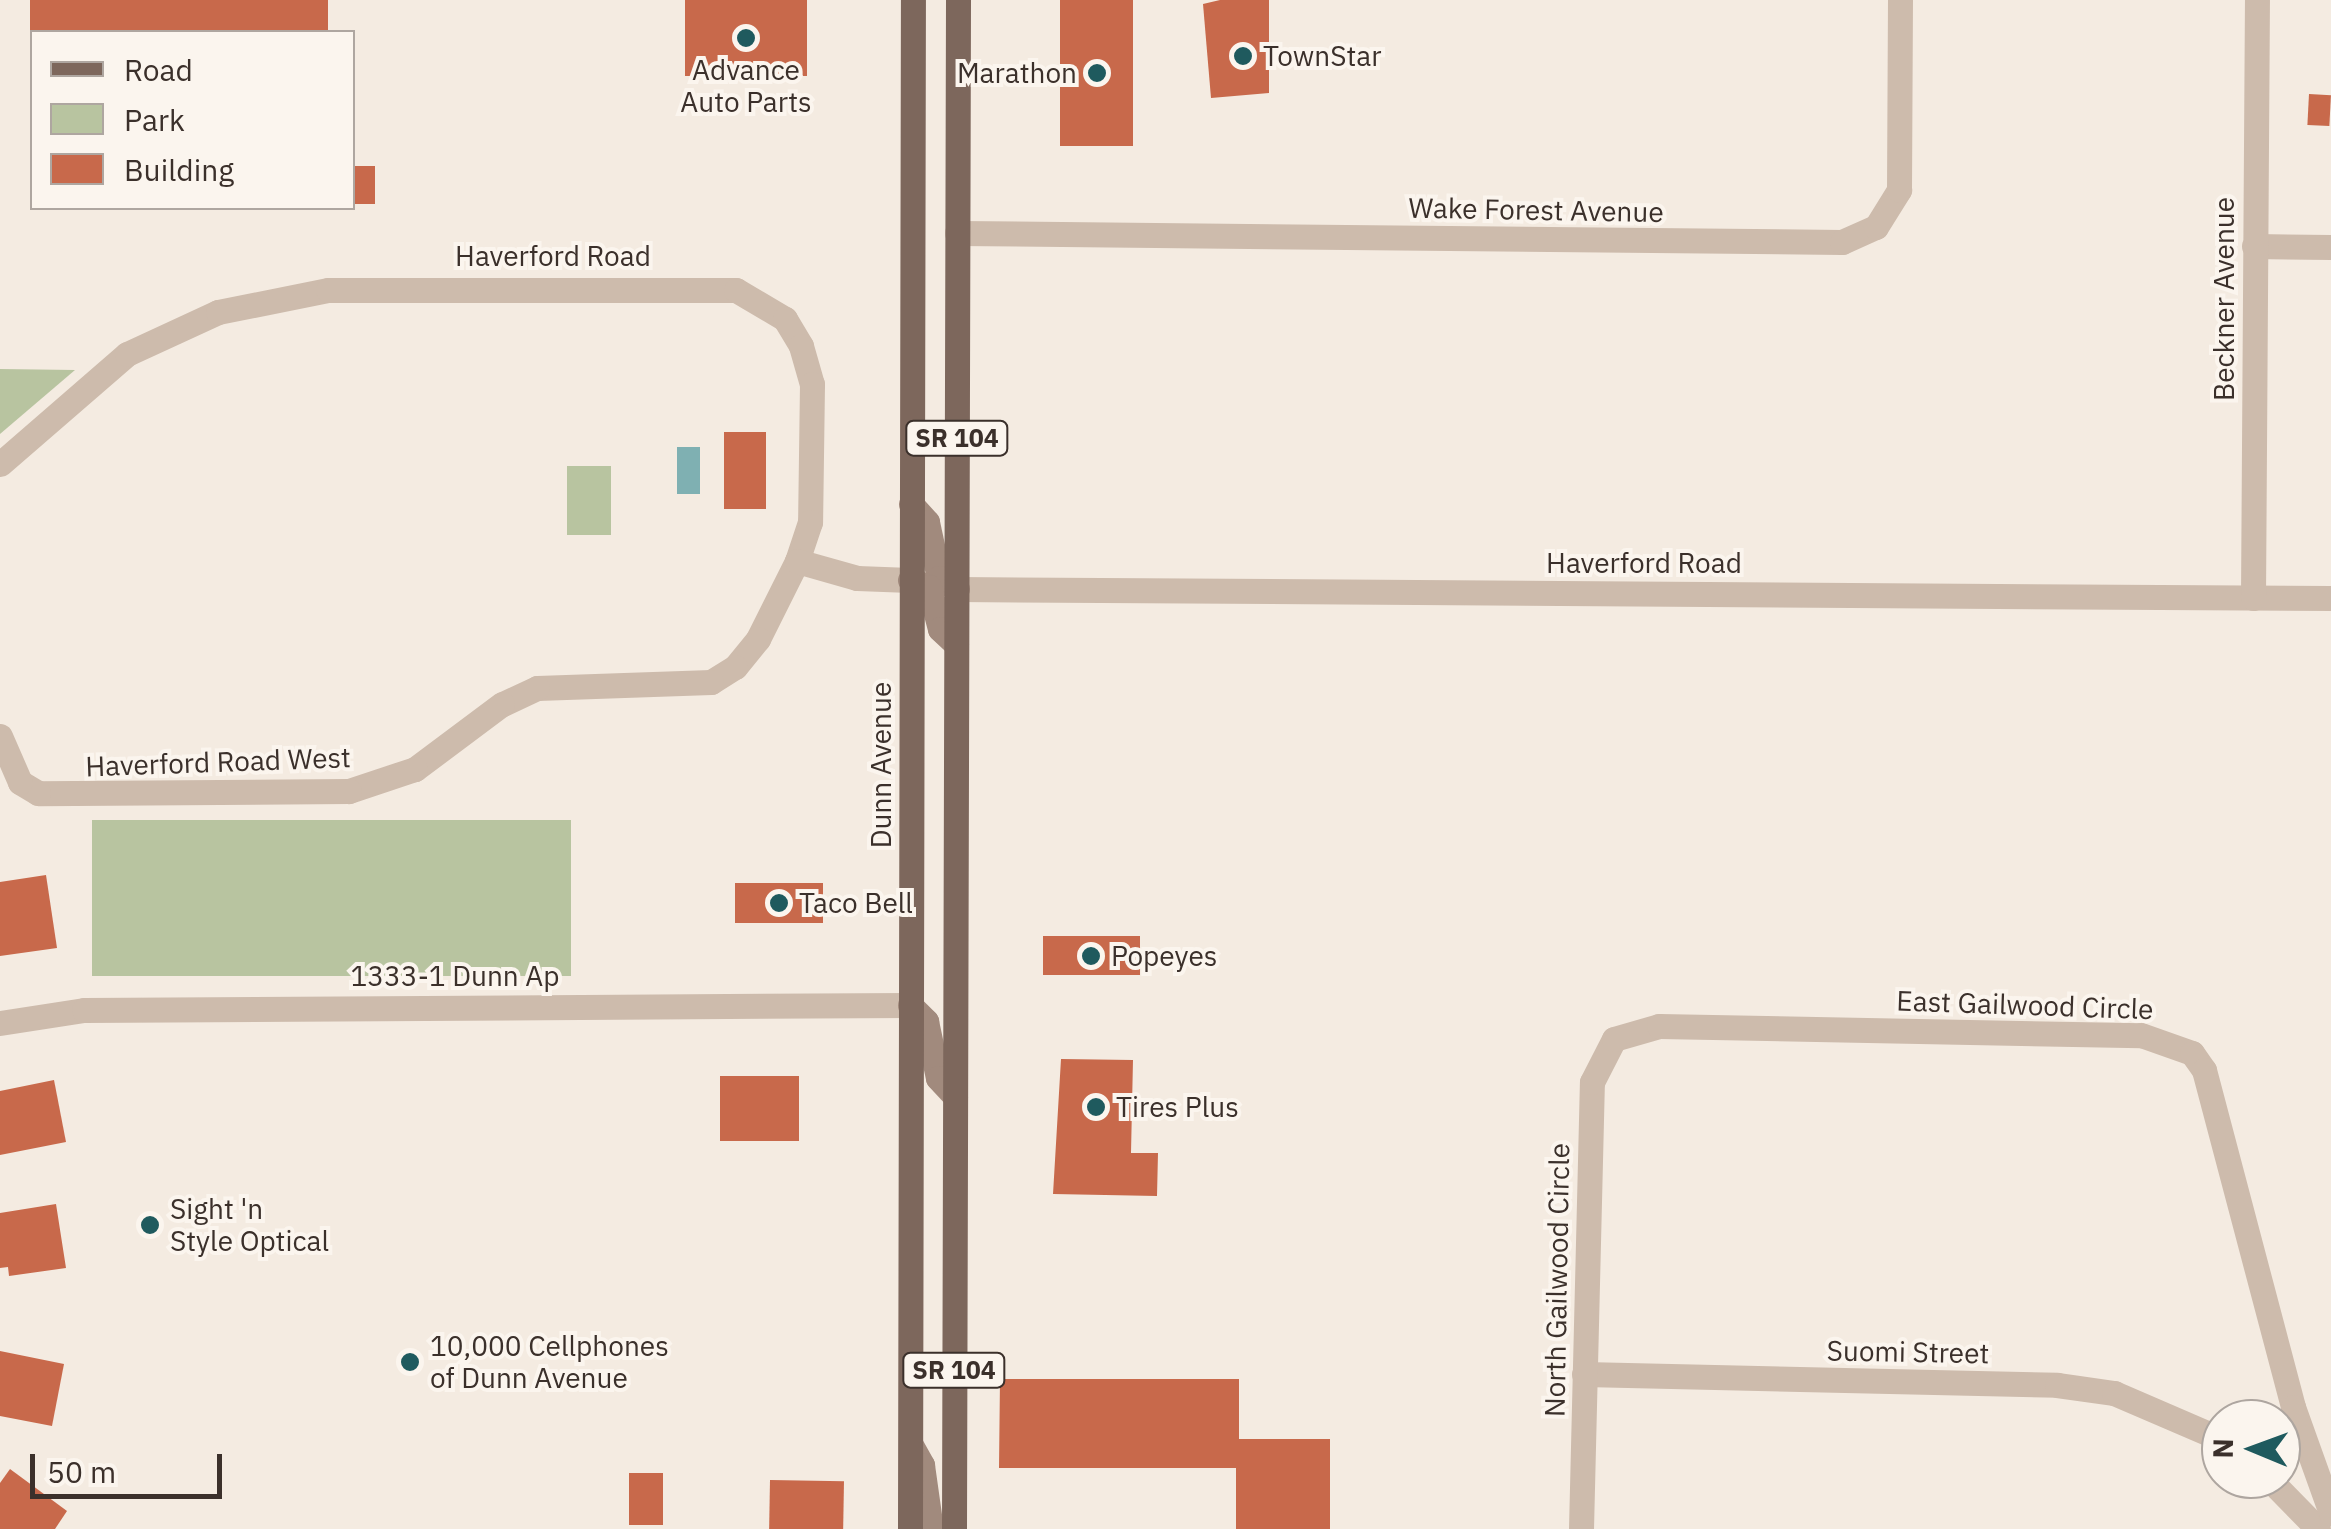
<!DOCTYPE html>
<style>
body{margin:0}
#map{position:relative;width:2331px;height:1529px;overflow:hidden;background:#f4ebe1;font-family:"IBM Plex Sans",sans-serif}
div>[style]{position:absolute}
.green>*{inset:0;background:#b8c4a0;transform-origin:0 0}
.water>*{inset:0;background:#7fb0b2;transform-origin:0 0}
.building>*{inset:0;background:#c8694b;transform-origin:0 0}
.minor>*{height:25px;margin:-12.5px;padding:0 12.5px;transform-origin:12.5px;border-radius:12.5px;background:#cdbbac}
.secondary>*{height:25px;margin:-12.5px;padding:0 12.5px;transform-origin:12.5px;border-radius:12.5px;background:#a18a7d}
.primary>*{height:25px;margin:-12.5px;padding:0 12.5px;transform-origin:12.5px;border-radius:12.5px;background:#7d675c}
.dots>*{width:28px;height:28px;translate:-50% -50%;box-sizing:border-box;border:5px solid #fbf5ee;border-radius:50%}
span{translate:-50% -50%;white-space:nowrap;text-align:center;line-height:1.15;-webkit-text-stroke:8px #fbf5ee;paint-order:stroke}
.shield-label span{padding:2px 8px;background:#fbf5ee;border:2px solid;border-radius:8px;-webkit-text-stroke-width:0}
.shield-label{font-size:25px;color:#3b302b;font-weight:700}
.poi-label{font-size:28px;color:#3b302b}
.left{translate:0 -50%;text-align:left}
.right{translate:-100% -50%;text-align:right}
.street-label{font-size:28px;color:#3b302b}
.legend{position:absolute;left:30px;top:30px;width:325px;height:180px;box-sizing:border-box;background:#fbf5ee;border:2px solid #aea6a0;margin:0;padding:12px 18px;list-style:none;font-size:30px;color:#3b302b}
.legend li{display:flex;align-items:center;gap:20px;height:50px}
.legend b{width:50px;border:2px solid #aea6a0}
.north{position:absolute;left:2201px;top:1399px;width:100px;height:100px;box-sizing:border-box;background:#fbf5ee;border:2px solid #aea6a0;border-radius:50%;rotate:271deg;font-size:28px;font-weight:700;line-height:40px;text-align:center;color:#3b302b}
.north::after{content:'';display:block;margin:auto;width:35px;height:45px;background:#1f5a5e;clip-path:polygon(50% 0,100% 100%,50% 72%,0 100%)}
.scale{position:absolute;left:30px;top:1454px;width:192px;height:45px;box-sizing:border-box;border:5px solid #3b302b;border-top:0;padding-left:12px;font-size:30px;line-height:35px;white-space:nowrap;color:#3b302b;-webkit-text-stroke:8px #fbf5ee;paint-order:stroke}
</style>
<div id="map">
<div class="green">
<div style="clip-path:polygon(0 369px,75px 370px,0 434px)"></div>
<div style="left:567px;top:466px;width:44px;height:69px"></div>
<div style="left:92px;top:820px;width:479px;height:156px"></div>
</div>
<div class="water">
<div style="left:677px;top:447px;width:23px;height:47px"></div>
</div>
<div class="building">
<div style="left:30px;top:0;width:298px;height:32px"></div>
<div style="left:685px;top:0;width:122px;height:76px"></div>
<div style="left:1060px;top:0;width:73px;height:146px"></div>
<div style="clip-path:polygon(1220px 0,1269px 0,1269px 93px,1211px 98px,1203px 4px)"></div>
<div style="left:2309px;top:94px;width:22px;height:31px;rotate:3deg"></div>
<div style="left:352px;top:166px;width:23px;height:38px"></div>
<div style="left:724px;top:432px;width:42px;height:77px"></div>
<div style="clip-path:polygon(46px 875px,57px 948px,0 956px,0 882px)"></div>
<div style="left:735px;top:883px;width:88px;height:40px"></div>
<div style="left:1043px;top:936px;width:97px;height:39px"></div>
<div style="clip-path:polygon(1061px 1059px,1133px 1060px,1131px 1153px,1158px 1153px,1157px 1196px,1053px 1194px)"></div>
<div style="left:799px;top:1076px;width:65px;height:79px;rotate:90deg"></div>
<div style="clip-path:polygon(54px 1080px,66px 1142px,0 1155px,0 1091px)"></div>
<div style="clip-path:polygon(56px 1204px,66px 1268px,9px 1276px,8px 1267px,0 1268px,0 1213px)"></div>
<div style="clip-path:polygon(0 1351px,64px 1364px,52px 1426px,0 1416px)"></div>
<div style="clip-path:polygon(1000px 1379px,1239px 1379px,1239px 1439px,1330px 1439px,1330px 1529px,1236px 1529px,1236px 1468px,999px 1468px)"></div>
<div style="clip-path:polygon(10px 1469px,67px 1511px,55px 1529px,0 1529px,0 1483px)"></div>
<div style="left:629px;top:1473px;width:34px;height:52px"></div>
<div style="left:770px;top:1480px;width:74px;height:49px;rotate:1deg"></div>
</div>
<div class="minor">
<div style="left:957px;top:233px;width:885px;rotate:0.58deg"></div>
<div style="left:1842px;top:242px;width:37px;rotate:-24deg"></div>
<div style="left:1876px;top:227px;width:44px;rotate:-58.1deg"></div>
<div style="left:1899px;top:190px;width:190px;rotate:-89.7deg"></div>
<div style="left:2254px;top:246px;width:77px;rotate:0.7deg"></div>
<div style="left:0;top:464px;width:168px;rotate:-40.9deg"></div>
<div style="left:127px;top:354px;width:100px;rotate:-24.8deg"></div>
<div style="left:218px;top:312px;width:112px;rotate:-11.3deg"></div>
<div style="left:328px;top:290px;width:408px"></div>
<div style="left:736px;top:290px;width:57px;rotate:30.6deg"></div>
<div style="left:785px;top:319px;width:31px;rotate:59deg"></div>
<div style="left:801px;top:346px;width:40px;rotate:74deg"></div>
<div style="left:812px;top:384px;width:138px;rotate:90.8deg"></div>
<div style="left:810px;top:522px;width:41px;rotate:108.4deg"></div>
<div style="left:797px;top:561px;width:87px;rotate:116.6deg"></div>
<div style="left:758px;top:639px;width:36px;rotate:129deg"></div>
<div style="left:735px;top:667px;width:28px;rotate:148deg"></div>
<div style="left:711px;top:682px;width:174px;rotate:178deg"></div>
<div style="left:537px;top:688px;width:38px;rotate:155deg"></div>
<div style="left:502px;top:704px;width:109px;rotate:143.2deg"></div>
<div style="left:415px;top:769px;width:70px;rotate:161.6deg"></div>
<div style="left:349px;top:791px;width:311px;rotate:179.6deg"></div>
<div style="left:38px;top:793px;width:21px;rotate:-149deg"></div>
<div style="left:20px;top:782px;width:50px;rotate:-113.5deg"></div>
<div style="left:797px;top:561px;width:62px;rotate:15.8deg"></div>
<div style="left:857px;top:578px;width:53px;rotate:2.2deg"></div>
<div style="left:957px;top:589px;width:1374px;rotate:0.38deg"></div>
<div style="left:2253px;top:598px;width:598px;rotate:-89.62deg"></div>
<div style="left:0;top:1023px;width:85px;rotate:-8.8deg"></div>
<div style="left:84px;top:1010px;width:826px;rotate:-0.35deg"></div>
<div style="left:1584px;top:1374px;width:473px;rotate:1.3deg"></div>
<div style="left:2057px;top:1385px;width:58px;rotate:8deg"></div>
<div style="left:2114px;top:1393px;width:116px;rotate:23.3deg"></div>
<div style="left:2269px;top:1479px;width:70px;rotate:45.6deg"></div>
<div style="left:1581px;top:1529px;width:447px;rotate:-88.6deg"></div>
<div style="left:1592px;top:1082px;width:48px;rotate:-62.9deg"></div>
<div style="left:1614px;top:1039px;width:47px;rotate:-16.1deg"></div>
<div style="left:1659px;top:1026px;width:482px;rotate:1.1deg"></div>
<div style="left:2141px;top:1035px;width:54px;rotate:19.4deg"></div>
<div style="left:2192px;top:1053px;width:21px;rotate:55deg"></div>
<div style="left:2204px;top:1070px;width:349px;rotate:75.2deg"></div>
<div style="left:2293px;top:1407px;width:113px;rotate:70.3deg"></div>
</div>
<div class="secondary">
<div style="left:911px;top:504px;width:24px;rotate:48deg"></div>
<div style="left:927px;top:522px;width:57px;rotate:77.9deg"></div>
<div style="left:939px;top:578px;width:21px;rotate:31deg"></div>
<div style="left:910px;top:580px;width:20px;rotate:20deg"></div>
<div style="left:929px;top:587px;width:43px;rotate:75.3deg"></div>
<div style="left:940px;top:629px;width:22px;rotate:43deg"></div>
<div style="left:910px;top:1005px;width:23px;rotate:45deg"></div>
<div style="left:926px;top:1021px;width:58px;rotate:78.1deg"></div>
<div style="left:938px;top:1078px;width:25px;rotate:47deg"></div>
<div style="left:911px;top:1445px;width:23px;rotate:61deg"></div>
<div style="left:922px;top:1465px;width:65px;rotate:82deg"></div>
</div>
<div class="primary">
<div style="left:910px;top:1529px;width:1529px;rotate:-89.89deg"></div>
<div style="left:954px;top:1529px;width:1529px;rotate:-89.85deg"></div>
</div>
<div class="dots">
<div style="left:746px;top:38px;background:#1f5a5e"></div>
<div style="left:1243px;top:56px;background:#1f5a5e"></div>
<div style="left:1097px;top:73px;background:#1f5a5e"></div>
<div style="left:779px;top:903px;background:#1f5a5e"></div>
<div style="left:1091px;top:956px;background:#1f5a5e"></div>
<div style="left:1096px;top:1107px;background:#1f5a5e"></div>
<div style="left:150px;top:1225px;background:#1f5a5e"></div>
<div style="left:410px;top:1362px;background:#1f5a5e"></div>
</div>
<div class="shield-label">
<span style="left:957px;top:438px">SR 104</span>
<span style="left:954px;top:1370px">SR 104</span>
</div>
<div class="poi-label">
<span class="left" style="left:1263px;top:56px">TownStar</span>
<span style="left:746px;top:86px">Advance<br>Auto Parts</span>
<span class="right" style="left:1077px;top:73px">Marathon</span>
<span class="left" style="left:799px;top:903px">Taco Bell</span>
<span class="left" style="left:1111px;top:956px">Popeyes</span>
<span class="left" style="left:1116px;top:1107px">Tires Plus</span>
<span class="left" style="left:170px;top:1225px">Sight 'n<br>Style Optical</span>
<span class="left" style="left:430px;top:1362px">10,000 Cellphones<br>of Dunn Avenue</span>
</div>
<div class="street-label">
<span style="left:1536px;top:210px;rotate:1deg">Wake Forest Avenue</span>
<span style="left:553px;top:256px">Haverford Road</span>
<span style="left:2224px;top:299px;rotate:-90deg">Beckner Avenue</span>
<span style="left:1644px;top:563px">Haverford Road</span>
<span style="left:218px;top:762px;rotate:-2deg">Haverford Road West</span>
<span style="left:881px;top:765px;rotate:-90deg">Dunn Avenue</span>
<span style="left:455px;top:976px">1333-1 Dunn Ap</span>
<span style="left:2025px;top:1005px;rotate:2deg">East Gailwood Circle</span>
<span style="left:1557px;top:1280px;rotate:-89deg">North Gailwood Circle</span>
<span style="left:1908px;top:1352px;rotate:1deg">Suomi Street</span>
</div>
<ul class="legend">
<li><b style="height:12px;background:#7d675c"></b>Road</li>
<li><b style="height:28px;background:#b8c4a0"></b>Park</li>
<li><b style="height:28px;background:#c8694b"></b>Building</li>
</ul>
<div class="north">N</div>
<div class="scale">50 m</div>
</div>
